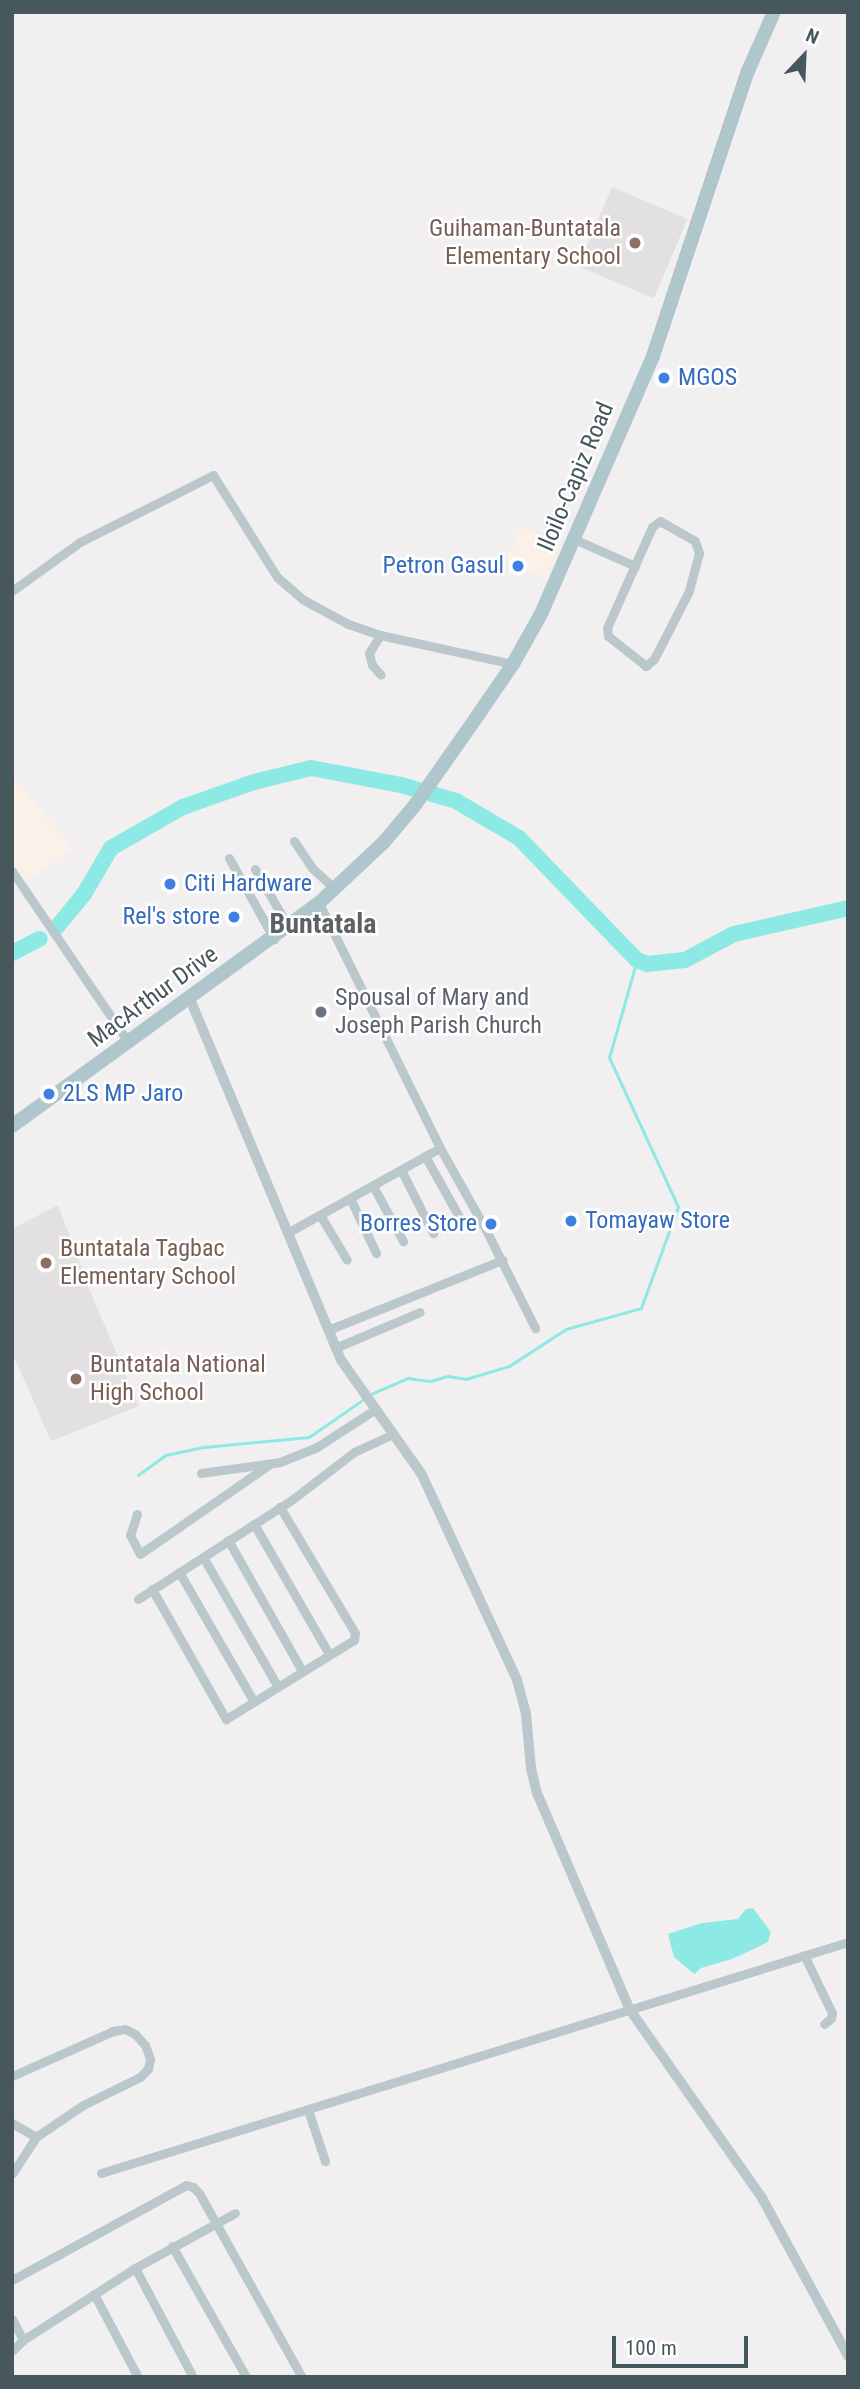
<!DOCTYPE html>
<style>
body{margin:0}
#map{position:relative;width:860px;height:2389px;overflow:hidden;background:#f1eff0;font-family:"Roboto Condensed",sans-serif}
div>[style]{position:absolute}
.commercial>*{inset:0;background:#fbf1e9;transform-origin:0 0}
.education>*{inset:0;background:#e2e0e1;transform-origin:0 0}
.water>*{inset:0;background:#8de9e4}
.stream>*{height:2.5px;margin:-1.25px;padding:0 1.25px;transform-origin:1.25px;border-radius:1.25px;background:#8de9e4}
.river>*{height:16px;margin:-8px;padding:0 8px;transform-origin:8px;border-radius:8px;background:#8de9e4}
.minor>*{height:9px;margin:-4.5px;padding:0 4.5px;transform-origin:4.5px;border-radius:4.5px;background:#bbc8cb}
.tertiary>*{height:10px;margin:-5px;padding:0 5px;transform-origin:5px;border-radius:5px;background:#bbc8cb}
.primary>*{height:14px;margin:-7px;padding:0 7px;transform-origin:7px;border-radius:7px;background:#afc6cd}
.dots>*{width:19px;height:19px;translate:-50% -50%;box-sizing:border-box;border:4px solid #fff;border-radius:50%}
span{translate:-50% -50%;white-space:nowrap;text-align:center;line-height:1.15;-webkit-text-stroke:5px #fff;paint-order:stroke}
.education-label{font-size:24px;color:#785e54}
.right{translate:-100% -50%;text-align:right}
.left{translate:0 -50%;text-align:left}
.shop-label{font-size:24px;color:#366cbe}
.street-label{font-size:24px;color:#47585c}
.worship-label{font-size:24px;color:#5b616d}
.quarter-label{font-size:28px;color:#5c6164;font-weight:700}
.frame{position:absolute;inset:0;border:14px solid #47585c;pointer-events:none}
.north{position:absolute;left:769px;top:21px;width:70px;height:70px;-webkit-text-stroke:5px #fff;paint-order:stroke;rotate:23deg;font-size:19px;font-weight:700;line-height:28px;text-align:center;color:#47585c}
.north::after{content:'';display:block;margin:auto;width:24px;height:32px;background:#47585c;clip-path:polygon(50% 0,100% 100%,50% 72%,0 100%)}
.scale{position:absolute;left:612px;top:2336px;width:136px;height:32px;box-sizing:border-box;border:4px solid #47585c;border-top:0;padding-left:9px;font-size:21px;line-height:24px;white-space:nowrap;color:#47585c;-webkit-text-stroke:5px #fff;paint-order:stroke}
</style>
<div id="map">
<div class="commercial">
<div style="left:520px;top:528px;width:43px;height:36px;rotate:23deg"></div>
<div style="clip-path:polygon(12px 774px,73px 849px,12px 891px)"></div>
</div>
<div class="education">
<div style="left:612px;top:187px;width:82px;height:86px;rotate:23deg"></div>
<div style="clip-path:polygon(58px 1205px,93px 1298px,139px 1406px,51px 1441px,12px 1352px,12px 1229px)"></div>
</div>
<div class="water">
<div style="clip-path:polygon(753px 1908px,771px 1932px,768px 1942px,732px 1959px,701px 1968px,694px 1974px,674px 1957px,668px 1934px,702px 1923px,738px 1919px,746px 1909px)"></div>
</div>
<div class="stream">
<div style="left:369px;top:1395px;width:43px;rotate:-23.6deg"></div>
<div style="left:408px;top:1378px;width:22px;rotate:8deg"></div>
<div style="left:430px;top:1381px;width:19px;rotate:-16deg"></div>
<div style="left:448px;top:1376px;width:18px;rotate:9deg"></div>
<div style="left:466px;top:1379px;width:45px;rotate:-16.8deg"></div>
<div style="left:509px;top:1366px;width:68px;rotate:-33deg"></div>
<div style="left:566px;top:1329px;width:78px;rotate:-15.6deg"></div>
<div style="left:641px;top:1308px;width:108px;rotate:-69.9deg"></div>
<div style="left:678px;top:1207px;width:164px;rotate:-114.8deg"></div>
<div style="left:609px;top:1058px;width:102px;rotate:-74.1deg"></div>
<div style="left:138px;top:1475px;width:34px;rotate:-36deg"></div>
<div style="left:166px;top:1455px;width:40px;rotate:-12deg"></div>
<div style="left:205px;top:1447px;width:104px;rotate:-5.5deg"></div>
<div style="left:309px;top:1437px;width:67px;rotate:-34.6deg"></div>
</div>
<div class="river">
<div style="left:56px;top:928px;width:44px;rotate:-50.5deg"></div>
<div style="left:84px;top:894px;width:53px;rotate:-59.6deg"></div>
<div style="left:111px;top:848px;width:83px;rotate:-29.7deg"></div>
<div style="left:183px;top:807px;width:75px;rotate:-19.4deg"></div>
<div style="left:254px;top:782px;width:59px;rotate:-13.8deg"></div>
<div style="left:311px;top:768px;width:92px;rotate:10.7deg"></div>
<div style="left:401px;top:785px;width:57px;rotate:16.2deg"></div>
<div style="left:456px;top:801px;width:73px;rotate:30.4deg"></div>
<div style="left:519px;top:838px;width:170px;rotate:46deg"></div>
<div style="left:637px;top:960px;width:11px;rotate:22deg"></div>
<div style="left:647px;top:964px;width:38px;rotate:-6deg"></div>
<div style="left:685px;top:960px;width:55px;rotate:-28deg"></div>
<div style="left:734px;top:934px;width:117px;rotate:-12.8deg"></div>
<div style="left:12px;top:953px;width:31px;rotate:-27deg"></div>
</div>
<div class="minor">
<div style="left:660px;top:521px;width:40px;rotate:29.7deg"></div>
<div style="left:695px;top:541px;width:13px;rotate:72deg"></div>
<div style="left:699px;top:553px;width:39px;rotate:105deg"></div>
<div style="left:689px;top:591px;width:76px;rotate:117.2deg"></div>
<div style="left:654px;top:659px;width:11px;rotate:139deg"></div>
<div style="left:646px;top:666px;width:48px;rotate:-141.7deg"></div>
<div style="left:608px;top:636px;width:8px;rotate:-97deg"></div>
<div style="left:607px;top:628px;width:111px;rotate:-66deg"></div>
<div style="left:652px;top:527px;width:10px;rotate:-37deg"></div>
<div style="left:574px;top:539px;width:67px;rotate:23.9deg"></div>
<div style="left:12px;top:591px;width:84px;rotate:-35.8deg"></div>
<div style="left:80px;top:542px;width:149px;rotate:-26.7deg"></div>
<div style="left:213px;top:475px;width:120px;rotate:57.9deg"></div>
<div style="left:277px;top:577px;width:33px;rotate:41deg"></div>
<div style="left:302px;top:599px;width:52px;rotate:28.5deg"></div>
<div style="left:348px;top:624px;width:34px;rotate:19deg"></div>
<div style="left:380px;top:635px;width:136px;rotate:12.3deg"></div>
<div style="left:380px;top:635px;width:21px;rotate:121deg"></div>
<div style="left:369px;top:653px;width:12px;rotate:76deg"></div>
<div style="left:372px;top:665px;width:13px;rotate:48deg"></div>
<div style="left:294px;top:841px;width:32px;rotate:56deg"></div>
<div style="left:312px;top:868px;width:30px;rotate:42deg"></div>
<div style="left:229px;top:858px;width:93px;rotate:60.9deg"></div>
<div style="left:255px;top:869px;width:68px;rotate:60deg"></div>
<div style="left:12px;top:871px;width:208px;rotate:55.8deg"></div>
<div style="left:319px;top:903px;width:273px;rotate:63.7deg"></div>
<div style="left:440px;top:1148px;width:94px;rotate:60.7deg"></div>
<div style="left:486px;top:1230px;width:110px;rotate:63.4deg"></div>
<div style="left:425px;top:1156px;width:76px;rotate:60.7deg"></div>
<div style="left:401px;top:1170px;width:71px;rotate:63.1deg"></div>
<div style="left:373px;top:1186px;width:63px;rotate:61.4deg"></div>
<div style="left:350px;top:1198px;width:61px;rotate:64.7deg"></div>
<div style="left:320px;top:1215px;width:52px;rotate:59deg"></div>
<div style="left:287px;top:1233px;width:175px;rotate:-29.1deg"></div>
<div style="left:328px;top:1330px;width:188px;rotate:-21.9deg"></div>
<div style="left:335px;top:1348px;width:92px;rotate:-23deg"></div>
<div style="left:201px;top:1473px;width:80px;rotate:-7.9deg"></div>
<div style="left:280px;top:1462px;width:40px;rotate:-22deg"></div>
<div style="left:317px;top:1447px;width:68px;rotate:-33deg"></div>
<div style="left:137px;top:1514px;width:22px;rotate:108deg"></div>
<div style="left:130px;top:1535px;width:21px;rotate:62deg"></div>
<div style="left:140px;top:1554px;width:158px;rotate:-34.7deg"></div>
<div style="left:254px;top:1524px;width:150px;rotate:60deg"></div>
<div style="left:228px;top:1540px;width:150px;rotate:60.5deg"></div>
<div style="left:203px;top:1557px;width:150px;rotate:60deg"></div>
<div style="left:179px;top:1572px;width:150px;rotate:60deg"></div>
<div style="left:152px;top:1589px;width:150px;rotate:60.4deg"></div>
<div style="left:226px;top:1719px;width:150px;rotate:-31.7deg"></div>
<div style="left:354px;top:1640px;width:7px;rotate:-82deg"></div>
<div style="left:355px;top:1633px;width:147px;rotate:-120.8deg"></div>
<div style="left:138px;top:1599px;width:184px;rotate:-32.8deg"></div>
<div style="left:293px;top:1499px;width:77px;rotate:-37.6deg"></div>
<div style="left:354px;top:1452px;width:43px;rotate:-24.8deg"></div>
<div style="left:804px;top:1955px;width:64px;rotate:64.2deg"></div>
<div style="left:832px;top:2013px;width:5px;rotate:101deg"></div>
<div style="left:831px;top:2018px;width:9px;rotate:139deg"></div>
<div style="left:12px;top:2076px;width:111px;rotate:-24deg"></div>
<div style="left:113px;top:2031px;width:12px;rotate:-9deg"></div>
<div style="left:125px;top:2029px;width:11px;rotate:27deg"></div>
<div style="left:135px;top:2034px;width:15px;rotate:48deg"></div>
<div style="left:145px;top:2045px;width:15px;rotate:70deg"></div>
<div style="left:150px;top:2059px;width:10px;rotate:101deg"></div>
<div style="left:148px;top:2069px;width:11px;rotate:135deg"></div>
<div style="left:140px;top:2077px;width:64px;rotate:153.8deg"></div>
<div style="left:83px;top:2105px;width:57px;rotate:145.8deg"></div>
<div style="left:36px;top:2137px;width:44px;rotate:123deg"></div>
<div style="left:308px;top:2110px;width:54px;rotate:71.6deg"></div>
<div style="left:12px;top:2123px;width:28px;rotate:30deg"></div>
<div style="left:101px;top:2173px;width:782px;rotate:-17.18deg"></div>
<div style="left:172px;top:2246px;width:150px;rotate:60.5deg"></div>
<div style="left:135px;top:2268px;width:123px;rotate:62deg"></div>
<div style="left:12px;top:2280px;width:198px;rotate:-28.6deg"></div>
<div style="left:186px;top:2185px;width:7px;rotate:16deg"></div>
<div style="left:193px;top:2187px;width:8px;rotate:45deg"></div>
<div style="left:199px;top:2193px;width:211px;rotate:60.8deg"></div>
<div style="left:94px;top:2294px;width:94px;rotate:62.1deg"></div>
<div style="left:12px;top:2319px;width:24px;rotate:62deg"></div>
<div style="left:12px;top:2351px;width:16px;rotate:-45deg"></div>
<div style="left:23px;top:2340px;width:133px;rotate:-32.7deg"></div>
<div style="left:135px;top:2268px;width:114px;rotate:-28.8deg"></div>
</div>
<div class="tertiary">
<div style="left:190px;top:999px;width:391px;rotate:67.3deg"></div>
<div style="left:341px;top:1360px;width:141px;rotate:54.8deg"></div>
<div style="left:422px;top:1475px;width:226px;rotate:65.1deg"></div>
<div style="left:517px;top:1680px;width:35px;rotate:75deg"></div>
<div style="left:526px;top:1714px;width:54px;rotate:84.7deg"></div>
<div style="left:531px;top:1768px;width:26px;rotate:77deg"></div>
<div style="left:537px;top:1793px;width:236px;rotate:66.8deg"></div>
<div style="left:630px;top:2010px;width:230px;rotate:54.9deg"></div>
<div style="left:762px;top:2198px;width:180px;rotate:61.4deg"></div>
</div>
<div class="primary">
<div style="left:12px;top:1126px;width:379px;rotate:-36deg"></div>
<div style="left:319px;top:903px;width:89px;rotate:-43.2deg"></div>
<div style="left:384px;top:842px;width:48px;rotate:-50deg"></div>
<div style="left:415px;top:805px;width:110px;rotate:-55deg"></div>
<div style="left:478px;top:715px;width:62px;rotate:-55.5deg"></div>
<div style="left:513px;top:664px;width:57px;rotate:-60.8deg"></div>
<div style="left:541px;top:614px;width:281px;rotate:-66.5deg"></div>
<div style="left:653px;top:356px;width:300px;rotate:-71.6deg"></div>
<div style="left:748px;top:71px;width:64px;rotate:-66.2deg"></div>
</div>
<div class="dots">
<div style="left:635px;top:243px;background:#8d6e63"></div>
<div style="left:664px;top:378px;background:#3f7fe0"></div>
<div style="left:518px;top:566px;background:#3f7fe0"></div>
<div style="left:170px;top:884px;background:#3f7fe0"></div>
<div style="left:234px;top:917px;background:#3f7fe0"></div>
<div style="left:321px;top:1012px;background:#6b7280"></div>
<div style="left:49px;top:1094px;background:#3f7fe0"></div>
<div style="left:571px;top:1221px;background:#3f7fe0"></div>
<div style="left:491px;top:1224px;background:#3f7fe0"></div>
<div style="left:46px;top:1263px;background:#8d6e63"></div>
<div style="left:76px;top:1379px;background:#8d6e63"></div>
</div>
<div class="education-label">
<span class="right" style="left:621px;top:243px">Guihaman-Buntatala<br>Elementary School</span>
<span class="left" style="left:60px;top:1263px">Buntatala Tagbac<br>Elementary School</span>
<span class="left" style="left:90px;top:1379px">Buntatala National<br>High School</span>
</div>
<div class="shop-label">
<span class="left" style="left:678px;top:378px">MGOS</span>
<span class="right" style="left:504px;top:566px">Petron Gasul</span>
<span class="left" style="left:184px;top:884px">Citi Hardware</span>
<span class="right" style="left:220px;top:917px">Rel's store</span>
<span class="left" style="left:63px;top:1094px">2LS MP Jaro</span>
<span class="left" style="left:585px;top:1221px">Tomayaw Store</span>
<span class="right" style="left:477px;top:1224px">Borres Store</span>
</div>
<div class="street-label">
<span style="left:576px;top:477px;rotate:-67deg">Iloilo-Capiz Road</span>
<span style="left:153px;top:997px;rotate:-36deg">MacArthur Drive</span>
</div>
<div class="worship-label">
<span class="left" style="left:335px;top:1012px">Spousal of Mary and<br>Joseph Parish Church</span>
</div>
<div class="quarter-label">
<span style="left:323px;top:924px">Buntatala</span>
</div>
<div class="frame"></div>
<div class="north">N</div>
<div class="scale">100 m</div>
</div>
